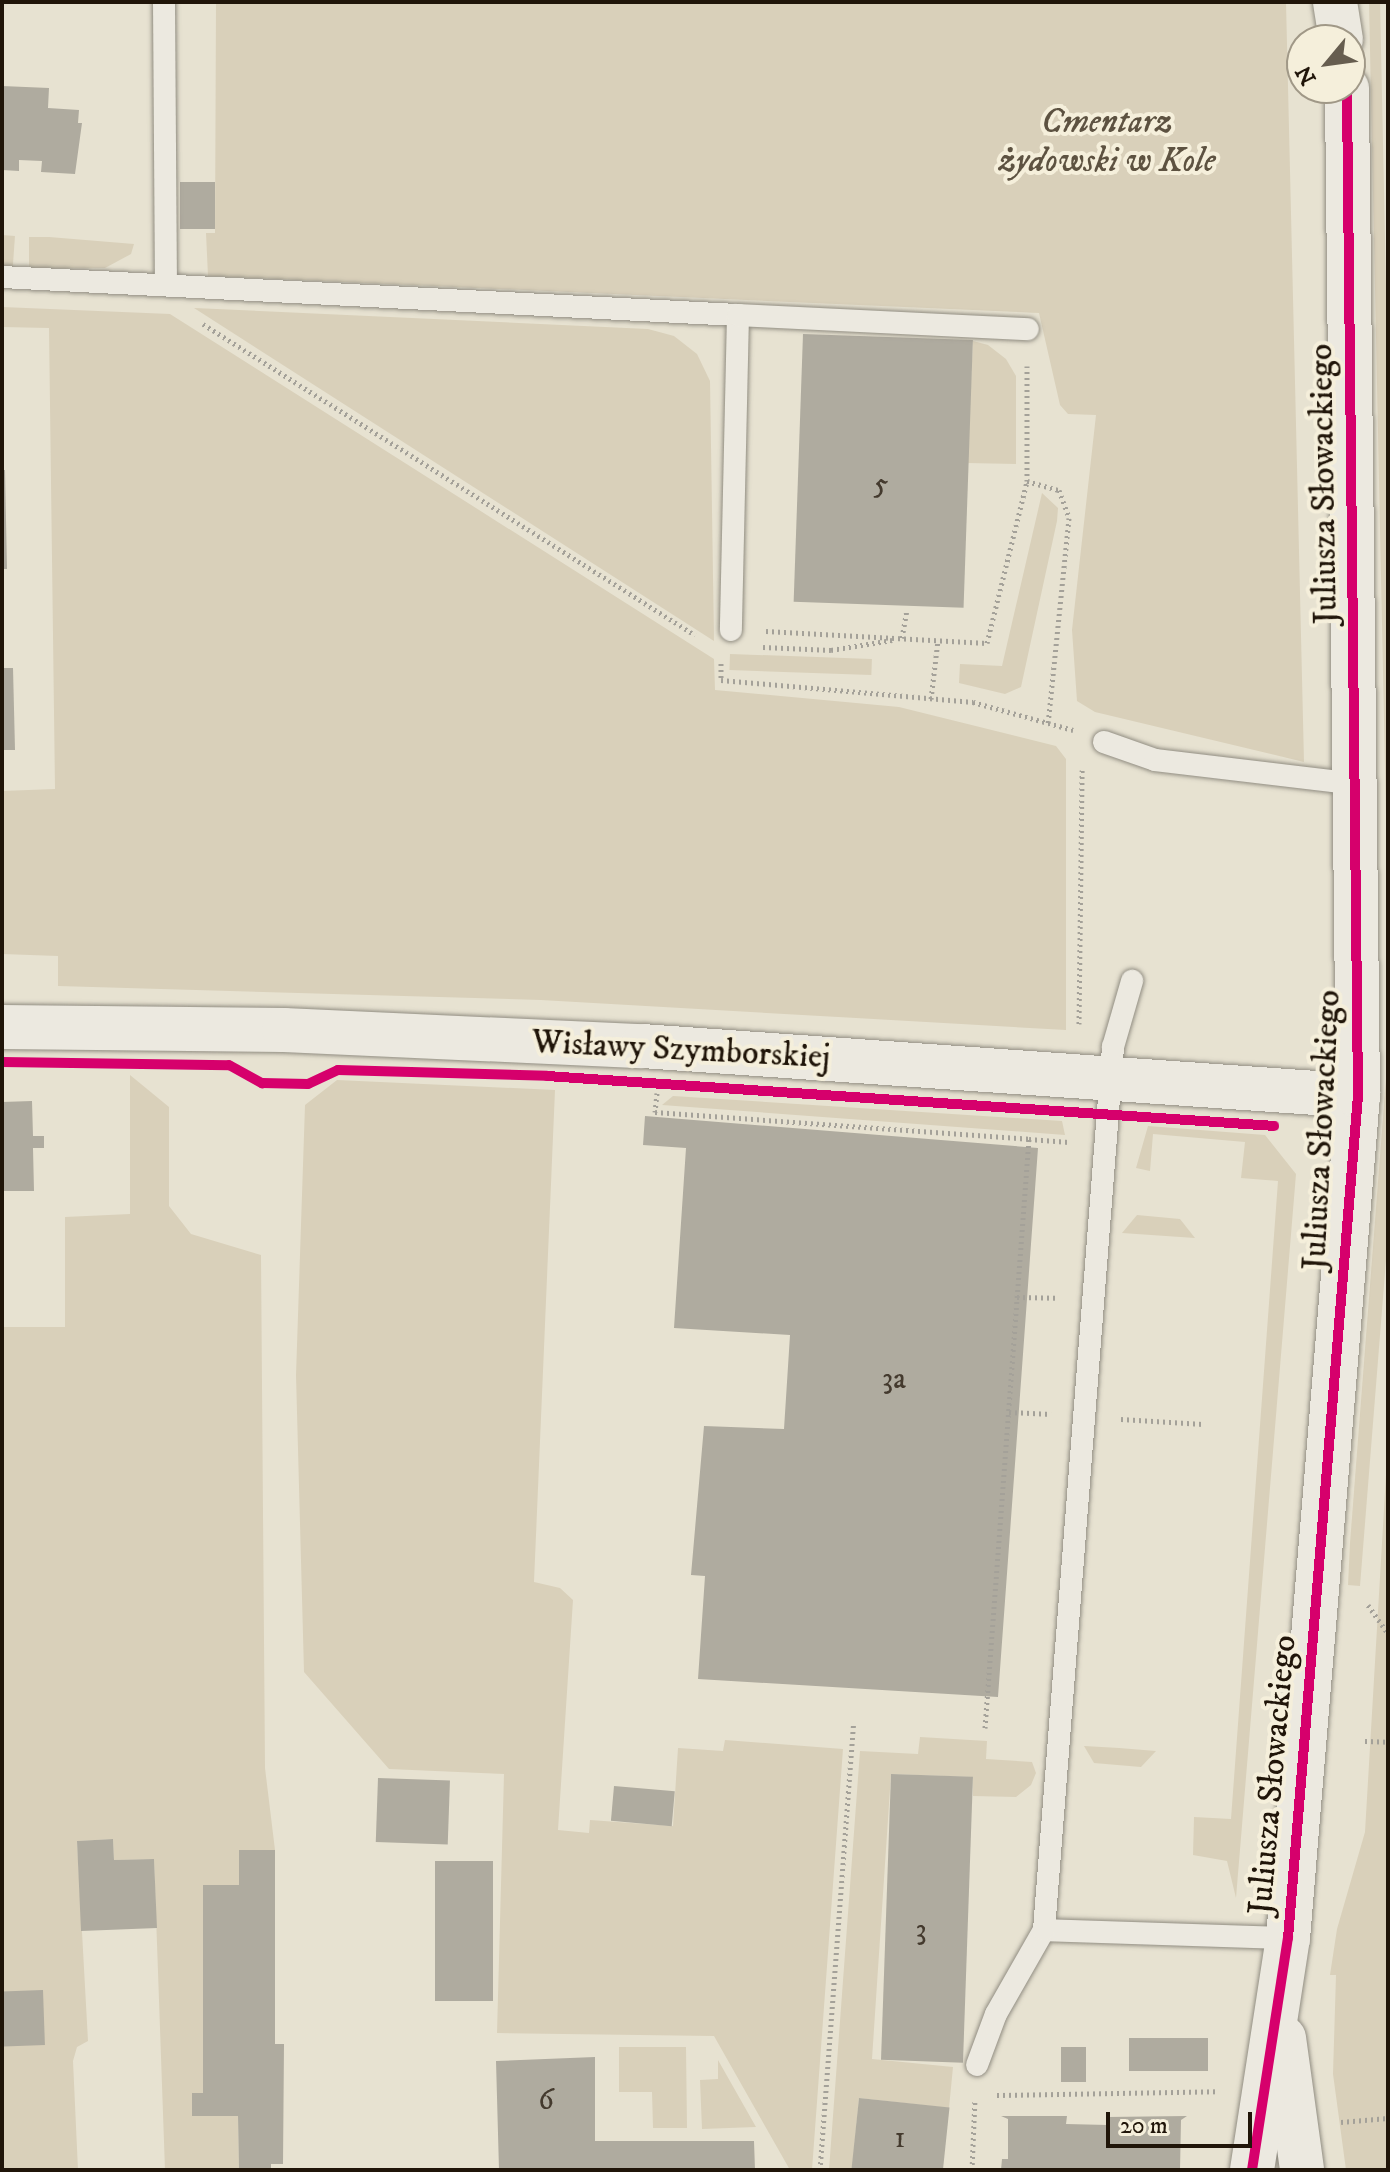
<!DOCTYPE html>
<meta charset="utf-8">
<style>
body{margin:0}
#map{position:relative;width:1390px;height:2172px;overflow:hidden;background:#e7e2d1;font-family:"IM FELL DW Pica",serif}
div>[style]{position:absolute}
.green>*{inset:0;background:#d9d0ba;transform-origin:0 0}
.building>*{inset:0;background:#afab9f;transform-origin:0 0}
.path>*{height:5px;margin-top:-2.5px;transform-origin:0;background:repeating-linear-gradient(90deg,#a4a199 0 2px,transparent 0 6px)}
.roads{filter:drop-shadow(0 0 2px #918d82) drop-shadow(0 0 2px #918d82)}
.service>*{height:22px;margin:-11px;padding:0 11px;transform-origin:11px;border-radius:11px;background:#ece9e0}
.minor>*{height:44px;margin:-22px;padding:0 22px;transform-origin:22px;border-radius:22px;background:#ece9e0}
.cycleway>*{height:10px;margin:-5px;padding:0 5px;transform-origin:5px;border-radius:5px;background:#d6006c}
span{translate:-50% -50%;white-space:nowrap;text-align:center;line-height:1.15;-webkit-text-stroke:8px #f5efdb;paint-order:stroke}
.number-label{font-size:30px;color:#443a2e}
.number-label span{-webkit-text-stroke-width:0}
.park-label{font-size:34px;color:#5d5241;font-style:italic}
.street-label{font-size:34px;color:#201509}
.frame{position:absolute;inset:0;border:4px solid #201509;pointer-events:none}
.north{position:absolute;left:1286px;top:24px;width:80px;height:80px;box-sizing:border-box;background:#f5efdb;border:2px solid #a09887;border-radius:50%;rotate:241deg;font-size:22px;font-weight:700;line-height:32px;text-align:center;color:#201509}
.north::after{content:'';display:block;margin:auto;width:28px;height:36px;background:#665d4f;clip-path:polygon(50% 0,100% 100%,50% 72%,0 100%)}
.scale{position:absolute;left:1106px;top:2112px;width:146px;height:36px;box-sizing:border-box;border:4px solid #201509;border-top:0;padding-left:10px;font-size:24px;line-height:28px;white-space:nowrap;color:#201509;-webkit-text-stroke:6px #f5efdb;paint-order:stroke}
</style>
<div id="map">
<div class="green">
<div style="clip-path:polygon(216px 2px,1286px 2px,1304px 762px,1095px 712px,1077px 701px,1072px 630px,1096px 415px,1068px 414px,1060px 405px,1039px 313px,208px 276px,206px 233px,215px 233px)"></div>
<div style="clip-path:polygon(1369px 2px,1380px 2px,1388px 379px,1388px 910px)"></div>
<div style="left:2px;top:235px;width:13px;height:33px;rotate:4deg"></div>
<div style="clip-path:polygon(29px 237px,49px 237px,134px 244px,131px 254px,105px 268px,29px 269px)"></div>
<div style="clip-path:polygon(2px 307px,170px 314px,714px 659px,715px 690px,899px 707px,1056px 746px,1066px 759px,1066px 1030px,541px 1000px,58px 986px,58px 956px,2px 954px,2px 791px,55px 789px,49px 328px,2px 327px)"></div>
<div style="clip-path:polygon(194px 308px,648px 329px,674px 336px,697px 354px,710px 381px,714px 641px)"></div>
<div style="clip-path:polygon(973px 341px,988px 345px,1006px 359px,1016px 376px,1016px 464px,967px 463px)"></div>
<div style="clip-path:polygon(1042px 493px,1058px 508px,1057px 521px,1021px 687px,1005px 694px,959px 683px,960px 664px,1002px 666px)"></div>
<div style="left:730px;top:654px;width:142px;height:16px;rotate:2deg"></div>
<div style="clip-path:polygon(1388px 1053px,1388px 1235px,1360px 1586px,1348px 1585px,1350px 1543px)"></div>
<div style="clip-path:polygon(130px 1075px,169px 1107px,169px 1206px,191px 1234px,261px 1255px,265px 1768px,275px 1850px,239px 1850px,239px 1885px,203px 1885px,203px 2093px,193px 2093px,192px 2116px,238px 2116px,239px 2170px,165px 2170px,154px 1859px,114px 1860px,113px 1839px,77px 1841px,88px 2041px,77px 2047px,73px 2061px,78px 2170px,2px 2170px,2px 1327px,65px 1327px,65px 1217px,130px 1214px)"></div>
<div style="clip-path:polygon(337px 1080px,555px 1090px,534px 1582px,560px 1588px,573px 1600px,558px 1830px,589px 1833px,590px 1820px,673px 1826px,678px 1748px,723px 1751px,725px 1740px,843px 1749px,812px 2170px,790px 2170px,714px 2036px,497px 2033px,504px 1774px,389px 1769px,304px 1672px,296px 1375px,305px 1105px)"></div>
<div style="clip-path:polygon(673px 1096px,1062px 1121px,1065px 1135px,662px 1105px)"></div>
<div style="clip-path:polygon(1148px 1126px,1265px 1135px,1296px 1174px,1236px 1898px,1227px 1861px,1193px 1855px,1194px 1817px,1231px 1819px,1278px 1181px,1241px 1178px,1245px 1142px,1153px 1134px,1150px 1171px,1136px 1168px)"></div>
<div style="clip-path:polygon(1137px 1215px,1180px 1219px,1195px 1238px,1122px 1233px)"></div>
<div style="clip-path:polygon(1388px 1441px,1388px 2170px,1346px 2170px,1333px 2074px,1336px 1975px,1330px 1975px,1337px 1929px,1365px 1832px)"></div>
<div style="clip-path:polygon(920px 1737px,987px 1741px,986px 1759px,1032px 1762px,1036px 1773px,1031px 1785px,1016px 1797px,973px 1796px,973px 1777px,891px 1774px,872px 2059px,953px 2067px,949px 2108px,859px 2098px,852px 2170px,829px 2170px,860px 1751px,918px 1754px)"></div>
<div style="clip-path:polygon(1084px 1746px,1119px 1748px,1156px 1751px,1141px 1767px,1094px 1763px)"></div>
<div style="clip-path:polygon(619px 2047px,686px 2047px,687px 2128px,653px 2128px,652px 2092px,619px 2092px)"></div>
<div style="clip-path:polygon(718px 2060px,756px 2127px,702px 2129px,700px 2080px,718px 2079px)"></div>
</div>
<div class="building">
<div style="clip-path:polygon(2px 86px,49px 88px,48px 108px,79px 110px,78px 123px,82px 123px,75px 174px,41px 172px,42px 161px,19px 160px,19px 171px,2px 170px)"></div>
<div style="left:180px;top:182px;width:35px;height:47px"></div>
<div style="left:803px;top:334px;width:170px;height:268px;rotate:2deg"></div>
<div style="clip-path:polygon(2px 470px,5px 470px,7px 569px,2px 569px)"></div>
<div style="clip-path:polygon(2px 668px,13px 668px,15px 750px,2px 750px)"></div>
<div style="clip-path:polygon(32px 1101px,33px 1136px,44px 1136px,44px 1148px,33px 1148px,34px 1191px,2px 1191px,2px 1102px)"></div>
<div style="clip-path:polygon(645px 1116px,1038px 1148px,998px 1697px,698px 1679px,705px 1576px,691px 1575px,704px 1426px,784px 1429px,790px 1335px,674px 1328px,686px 1148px,643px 1145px)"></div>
<div style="left:891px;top:1774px;width:82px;height:286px;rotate:2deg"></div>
<div style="left:378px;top:1778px;width:72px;height:64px;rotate:2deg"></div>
<div style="left:614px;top:1786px;width:61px;height:35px;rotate:5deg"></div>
<div style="clip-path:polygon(113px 1839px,114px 1860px,154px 1859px,157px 1928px,81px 1931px,77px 1841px)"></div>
<div style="clip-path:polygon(239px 1850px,275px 1850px,275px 2044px,284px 2044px,283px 2164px,271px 2164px,271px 2170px,239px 2170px,238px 2116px,192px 2116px,192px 2093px,203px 2093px,203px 1885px,239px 1885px)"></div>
<div style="left:435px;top:1861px;width:58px;height:140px"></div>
<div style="left:43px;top:1990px;width:55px;height:41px;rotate:88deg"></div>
<div style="left:1208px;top:2038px;width:33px;height:79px;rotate:90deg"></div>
<div style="left:1061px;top:2047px;width:25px;height:35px"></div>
<div style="clip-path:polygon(595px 2057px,595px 2141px,754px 2141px,755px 2170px,499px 2170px,496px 2061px)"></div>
<div style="left:859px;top:2098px;width:91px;height:72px;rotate:6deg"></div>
<div style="clip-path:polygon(1001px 2116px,1067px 2116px,1066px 2124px,1108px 2125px,1107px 2117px,1187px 2116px,1181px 2120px,1180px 2170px,1001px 2170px,1002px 2159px,1008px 2159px,1008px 2119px)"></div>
</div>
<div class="path">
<div style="left:203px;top:324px;width:582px;rotate:32.3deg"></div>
<div style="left:1027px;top:481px;width:115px;rotate:-90deg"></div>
<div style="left:766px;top:631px;width:221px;rotate:3.1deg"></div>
<div style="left:987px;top:643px;width:167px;rotate:-76.1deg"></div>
<div style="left:1027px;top:481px;width:33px;rotate:16deg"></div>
<div style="left:1059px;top:490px;width:30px;rotate:70deg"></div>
<div style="left:1069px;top:518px;width:206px;rotate:95.8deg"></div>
<div style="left:902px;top:638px;width:29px;rotate:-80deg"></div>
<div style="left:763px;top:647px;width:68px;rotate:2.5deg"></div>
<div style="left:831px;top:650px;width:62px;rotate:-9.3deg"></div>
<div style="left:721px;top:663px;width:17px;rotate:90deg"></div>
<div style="left:721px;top:680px;width:253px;rotate:5deg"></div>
<div style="left:973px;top:702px;width:104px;rotate:15.6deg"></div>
<div style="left:931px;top:699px;width:59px;rotate:-83.2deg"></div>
<div style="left:1079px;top:1024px;width:254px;rotate:-89.3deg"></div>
<div style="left:657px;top:1093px;width:19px;rotate:96deg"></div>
<div style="left:655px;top:1112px;width:375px;rotate:4.1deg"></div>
<div style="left:1017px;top:1297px;width:39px;rotate:1deg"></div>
<div style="left:1009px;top:1412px;width:42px;rotate:2.7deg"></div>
<div style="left:1121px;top:1419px;width:82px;rotate:3.5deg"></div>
<div style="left:1368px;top:1605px;width:35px;rotate:55deg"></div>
<div style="left:985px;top:1728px;width:591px;rotate:-85.73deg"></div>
<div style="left:1029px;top:1139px;width:40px;rotate:4.3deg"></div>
<div style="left:1365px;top:1741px;width:23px;rotate:2deg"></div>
<div style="left:997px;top:2095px;width:222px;rotate:-1deg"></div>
<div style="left:1341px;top:2122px;width:47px;rotate:-4.9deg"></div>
<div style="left:820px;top:2170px;width:449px;rotate:-85.7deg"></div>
<div style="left:972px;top:2170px;width:71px;rotate:-87.6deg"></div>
</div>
<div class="roads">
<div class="service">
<div style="left:164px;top:2px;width:282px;rotate:89.6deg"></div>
<div style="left:2px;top:277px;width:737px;rotate:2.96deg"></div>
<div style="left:738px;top:315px;width:315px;rotate:91.3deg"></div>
<div style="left:738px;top:315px;width:290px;rotate:2.8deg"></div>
<div style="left:1104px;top:742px;width:54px;rotate:19.4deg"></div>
<div style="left:1155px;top:760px;width:202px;rotate:6.8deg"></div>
<div style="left:1044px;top:1930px;width:244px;rotate:1.9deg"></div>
<div style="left:977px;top:2065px;width:54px;rotate:-69.6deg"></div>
<div style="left:996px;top:2014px;width:97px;rotate:-60.3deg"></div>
<div style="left:1044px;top:1930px;width:886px;rotate:-85.53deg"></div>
<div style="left:1113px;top:1047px;width:69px;rotate:-73.9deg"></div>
</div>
<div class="minor">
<div style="left:1335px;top:2px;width:38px;rotate:81deg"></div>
<div style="left:2px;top:1027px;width:282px;rotate:0.6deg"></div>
<div style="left:284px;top:1030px;width:358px;rotate:2.6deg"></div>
<div style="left:642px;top:1046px;width:718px;rotate:3.99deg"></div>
<div style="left:1284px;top:2038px;width:133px;rotate:82.2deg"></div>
<div style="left:1252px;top:2170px;width:235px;rotate:-81.2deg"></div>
<div style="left:1288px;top:1938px;width:845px;rotate:-85.25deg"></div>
<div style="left:1358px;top:1096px;width:1008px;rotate:-90.63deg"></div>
</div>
</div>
<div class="cycleway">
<div style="left:2px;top:1062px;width:227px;rotate:0.8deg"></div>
<div style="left:229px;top:1065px;width:38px;rotate:29deg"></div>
<div style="left:262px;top:1083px;width:46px;rotate:1.2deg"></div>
<div style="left:308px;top:1084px;width:33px;rotate:-25deg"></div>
<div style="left:338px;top:1070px;width:209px;rotate:1.6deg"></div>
<div style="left:547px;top:1076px;width:729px;rotate:3.93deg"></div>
<div style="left:1252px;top:2170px;width:235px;rotate:-81.2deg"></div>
<div style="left:1288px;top:1938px;width:845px;rotate:-85.25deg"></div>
<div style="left:1358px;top:1096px;width:1008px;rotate:-90.63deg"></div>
</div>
<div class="number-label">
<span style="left:881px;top:485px">5</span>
<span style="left:894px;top:1380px">3a</span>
<span style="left:921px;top:1931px">3</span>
<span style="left:546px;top:2101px">6</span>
<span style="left:900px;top:2139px">1</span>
</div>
<div class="park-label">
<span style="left:1107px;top:142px">Cmentarz<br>żydowski w Kole</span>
</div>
<div class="street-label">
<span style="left:1324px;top:484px;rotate:-91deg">Juliusza Słowackiego</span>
<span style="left:681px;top:1050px;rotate:3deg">Wisławy Szymborskiej</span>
<span style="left:1322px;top:1130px;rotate:-87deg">Juliusza Słowackiego</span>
<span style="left:1273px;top:1775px;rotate:-85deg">Juliusza Słowackiego</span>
</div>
<div class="frame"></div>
<div class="north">N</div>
<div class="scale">20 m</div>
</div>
